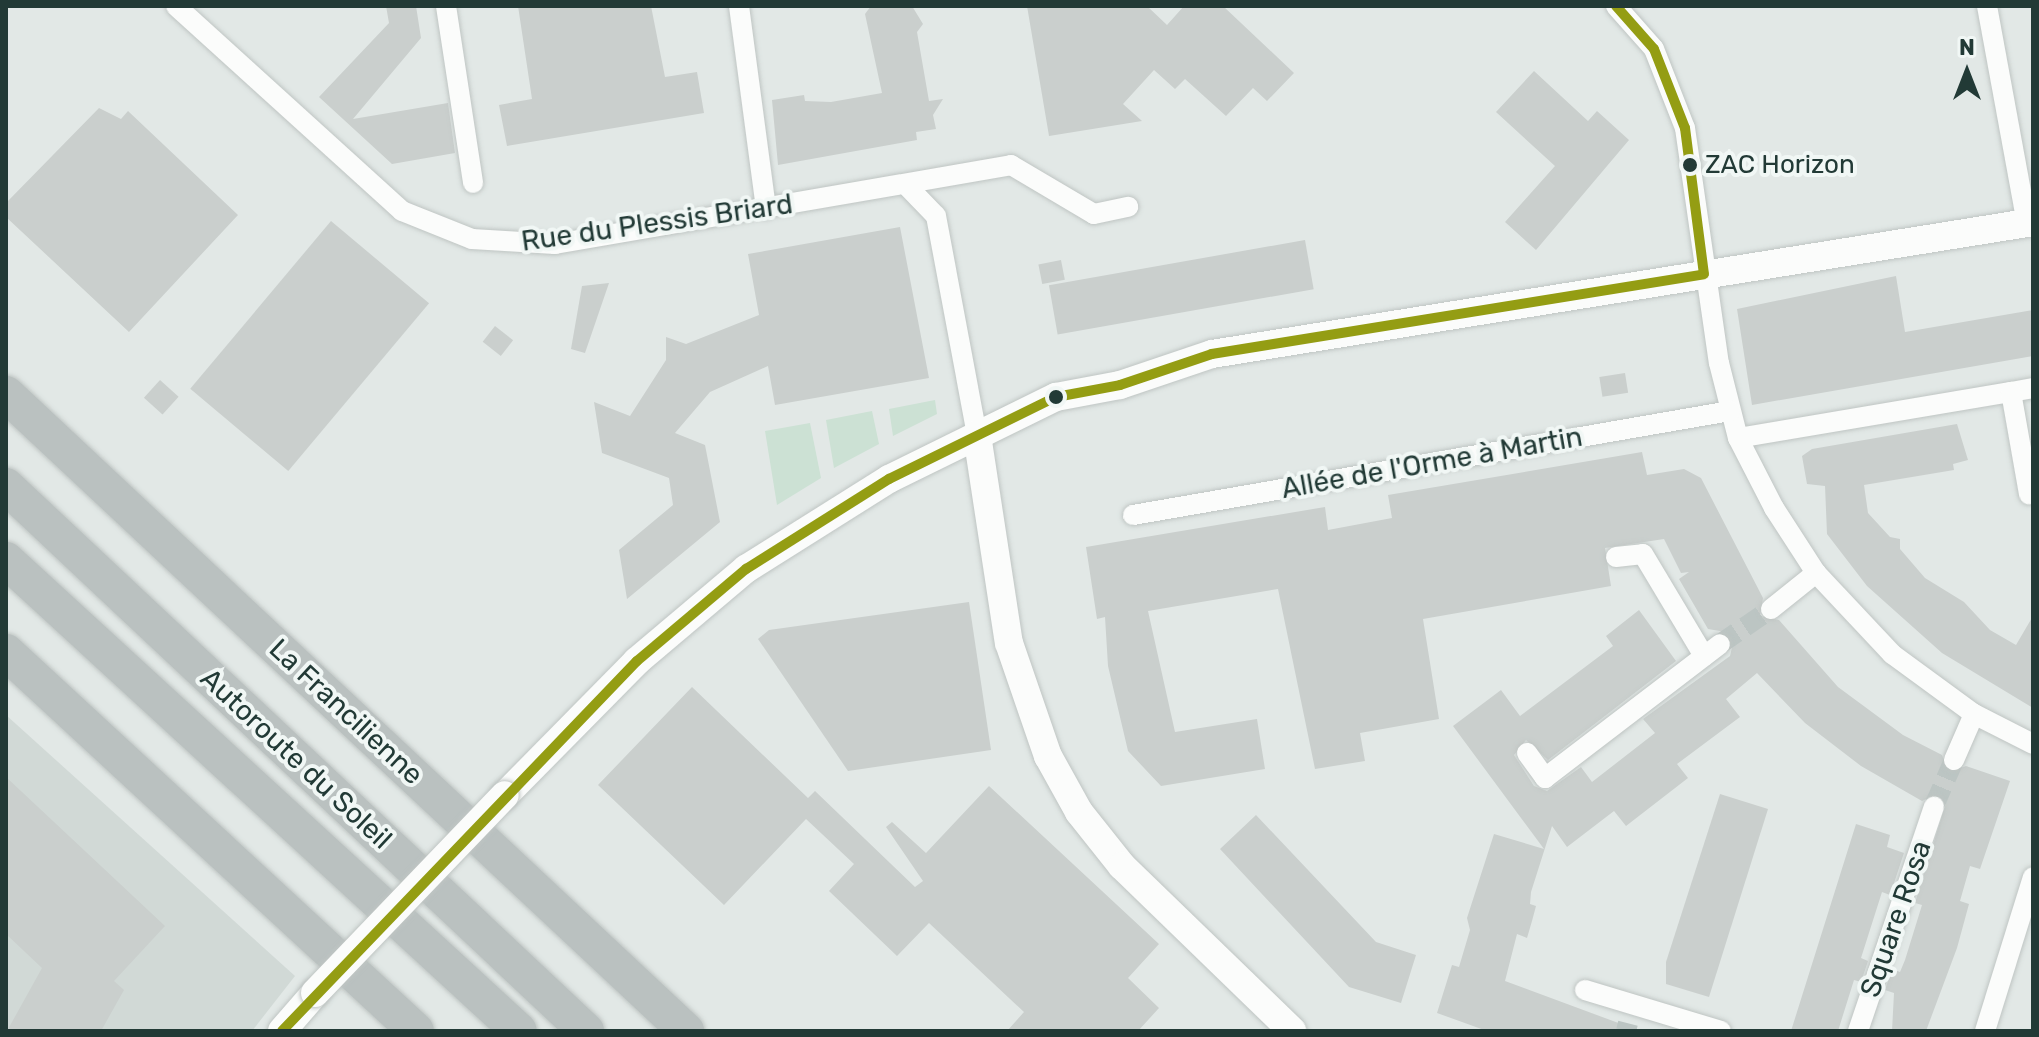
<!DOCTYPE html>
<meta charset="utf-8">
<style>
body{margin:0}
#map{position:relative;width:2039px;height:1037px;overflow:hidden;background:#e2e8e6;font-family:Rubik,sans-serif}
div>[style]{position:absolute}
.built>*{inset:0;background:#d1d9d6}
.green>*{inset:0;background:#cce1d4}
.building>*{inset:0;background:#cacfcd;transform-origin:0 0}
.street-tunnel>*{height:20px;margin-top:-10px;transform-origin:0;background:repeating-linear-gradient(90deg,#bcc5c3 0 20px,transparent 0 30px)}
.roads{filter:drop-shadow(0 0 2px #bfc5c3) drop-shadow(0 0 2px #bfc5c3)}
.street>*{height:20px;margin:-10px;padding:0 10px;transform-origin:10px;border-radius:10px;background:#fbfcfb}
.secondary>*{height:28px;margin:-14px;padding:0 14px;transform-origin:14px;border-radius:14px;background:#fbfcfb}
.highway>*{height:36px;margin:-18px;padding:0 18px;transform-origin:18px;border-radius:18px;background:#bac1c0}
.bridges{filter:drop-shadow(0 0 2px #bfc5c3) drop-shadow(0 0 2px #bfc5c3)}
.secondary-bridge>*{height:28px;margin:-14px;padding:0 14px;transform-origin:14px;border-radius:14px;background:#fbfcfb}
.bus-1>*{height:10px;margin:-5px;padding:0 5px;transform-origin:5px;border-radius:5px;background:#949d13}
.dots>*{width:22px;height:22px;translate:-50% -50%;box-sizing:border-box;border:4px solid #f1f7f5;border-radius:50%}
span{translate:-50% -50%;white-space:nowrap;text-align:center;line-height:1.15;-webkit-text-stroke:8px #f1f7f5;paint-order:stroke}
.bus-label{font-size:26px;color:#223a36}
.left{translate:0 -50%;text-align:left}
.street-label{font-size:28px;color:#223a36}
.frame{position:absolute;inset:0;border:8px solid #223a36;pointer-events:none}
.north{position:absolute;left:1927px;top:32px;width:80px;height:80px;-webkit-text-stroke:6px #f1f7f5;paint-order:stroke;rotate:0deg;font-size:22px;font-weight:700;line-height:32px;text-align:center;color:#223a36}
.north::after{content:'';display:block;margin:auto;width:28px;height:36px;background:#223a36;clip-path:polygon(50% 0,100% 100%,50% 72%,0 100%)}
</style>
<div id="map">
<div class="built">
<div style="clip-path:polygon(6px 715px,295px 976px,252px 1031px,6px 1031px)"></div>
</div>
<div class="green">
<div style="clip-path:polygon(935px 400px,937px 414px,893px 436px,889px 409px)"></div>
<div style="clip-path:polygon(872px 411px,879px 444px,834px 468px,826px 420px)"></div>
<div style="clip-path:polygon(810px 423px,821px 478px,777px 505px,765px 431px)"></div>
</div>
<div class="building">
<div style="clip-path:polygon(386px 6px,416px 6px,421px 38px,353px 119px,448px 103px,455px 153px,392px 164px,319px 97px,389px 23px)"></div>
<div style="clip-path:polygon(518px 6px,651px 6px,665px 77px,697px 72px,704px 113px,507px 146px,499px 105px,532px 99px)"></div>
<div style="clip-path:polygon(871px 6px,912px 6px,923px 24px,917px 32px,929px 101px,943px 99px,933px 115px,936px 129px,916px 132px,917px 140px,778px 165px,772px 100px,804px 95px,805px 101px,831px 102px,882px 93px,865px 14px)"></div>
<div style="clip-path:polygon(1027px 6px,1147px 6px,1167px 25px,1184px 6px,1223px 6px,1294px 73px,1267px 101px,1253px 88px,1226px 116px,1185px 79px,1175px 89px,1154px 70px,1123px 104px,1142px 121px,1049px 136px)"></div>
<div style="clip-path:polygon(1534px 71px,1588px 121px,1597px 111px,1629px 140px,1536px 250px,1505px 222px,1555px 166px,1496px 112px)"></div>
<div style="clip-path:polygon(99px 108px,121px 119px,128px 111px,238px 215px,129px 332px,6px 217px,6px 203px)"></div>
<div style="left:331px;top:221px;width:128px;height:219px;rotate:40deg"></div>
<div style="clip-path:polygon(900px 227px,929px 378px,775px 405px,768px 366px,710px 392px,675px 433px,705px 445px,720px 522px,627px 599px,619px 550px,673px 505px,669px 478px,602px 453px,594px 402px,630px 416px,666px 360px,666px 337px,686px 344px,759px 315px,748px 254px)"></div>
<div style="left:1305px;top:240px;width:50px;height:260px;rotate:80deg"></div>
<div style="left:1061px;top:260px;width:20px;height:23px;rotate:79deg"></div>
<div style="clip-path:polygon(1896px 276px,1905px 332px,2033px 310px,2033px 356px,1752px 405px,1737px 309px)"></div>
<div style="clip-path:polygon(609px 283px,585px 353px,571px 349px,582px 286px)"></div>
<div style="left:495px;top:326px;width:23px;height:20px;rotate:38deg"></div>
<div style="left:1625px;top:373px;width:20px;height:26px;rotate:81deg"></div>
<div style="left:160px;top:380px;width:25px;height:24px;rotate:42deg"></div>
<div style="clip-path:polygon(1957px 424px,1968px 460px,1953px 464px,1954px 470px,1864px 485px,1868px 513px,1890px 537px,1900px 539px,1900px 549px,1925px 578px,1964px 602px,1990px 630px,2016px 645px,2033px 616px,2033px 708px,1942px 653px,1867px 586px,1827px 534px,1825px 486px,1807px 484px,1802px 456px,1812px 449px)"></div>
<div style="clip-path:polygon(1642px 452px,1647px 475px,1684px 469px,1701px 478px,1763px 598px,1760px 616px,1779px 620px,1838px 687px,1903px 735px,1942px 755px,1948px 772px,1966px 766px,2010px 781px,1980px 869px,1970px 866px,1960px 901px,1969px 904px,1957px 948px,1926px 1031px,1892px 1031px,1894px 993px,1885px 990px,1892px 969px,1900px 972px,1905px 960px,1922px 905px,1915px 903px,1946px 803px,1937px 794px,1922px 801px,1861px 766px,1805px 723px,1757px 673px,1726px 699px,1740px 717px,1677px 764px,1688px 778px,1626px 826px,1614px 811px,1567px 847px,1552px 826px,1531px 892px,1530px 904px,1536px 906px,1532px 921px,1527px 938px,1517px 934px,1505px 981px,1640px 1031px,1487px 1031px,1437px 1013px,1452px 965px,1459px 967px,1470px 930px,1467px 918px,1494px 834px,1544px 849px,1453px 726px,1501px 690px,1520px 716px,1613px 646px,1606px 636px,1639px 610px,1676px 661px,1548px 760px,1526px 740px,1514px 755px,1534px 786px,1547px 791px,1581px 767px,1592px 782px,1655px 733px,1643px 719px,1730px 656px,1733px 643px,1726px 632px,1708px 629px,1679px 579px,1689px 572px,1681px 573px,1664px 539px,1605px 548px,1611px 586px,1423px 619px,1439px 719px,1360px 733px,1365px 761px,1315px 769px,1278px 589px,1148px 611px,1175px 732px,1257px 719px,1265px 769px,1161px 786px,1128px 751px,1108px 666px,1105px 617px,1097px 619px,1086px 547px,1325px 507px,1328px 530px,1392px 518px,1388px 495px)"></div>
<div style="clip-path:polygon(969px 602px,991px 750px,848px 771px,758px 639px,769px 630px)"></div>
<div style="clip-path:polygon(692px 687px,808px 798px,815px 791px,915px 887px,923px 881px,886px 827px,892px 822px,926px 853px,989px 786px,1159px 944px,1128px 978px,1159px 1008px,1138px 1031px,1007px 1031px,1024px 1012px,929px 923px,897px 956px,829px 891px,854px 864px,806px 819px,724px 905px,598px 785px)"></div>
<div style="clip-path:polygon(6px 777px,165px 926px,114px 981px,124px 990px,101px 1031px,7px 1031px,42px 968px,6px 934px)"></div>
<div style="clip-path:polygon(1720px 794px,1768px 809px,1709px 997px,1666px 984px,1666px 962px)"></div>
<div style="clip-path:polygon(1256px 815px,1376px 942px,1416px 955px,1401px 1003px,1349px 987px,1220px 849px)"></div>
<div style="clip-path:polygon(1856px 824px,1890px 835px,1887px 847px,1904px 853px,1890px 895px,1882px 892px,1861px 958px,1868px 961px,1861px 982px,1854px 980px,1838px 1031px,1791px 1031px)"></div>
</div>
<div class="street-tunnel">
<div style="left:1720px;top:644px;width:62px;rotate:-34.5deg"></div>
<div style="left:1934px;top:806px;width:50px;rotate:-66.5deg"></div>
<div style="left:1626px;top:1031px;width:8px;rotate:-76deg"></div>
</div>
<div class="roads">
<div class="street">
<div style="left:176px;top:6px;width:305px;rotate:42.2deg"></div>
<div style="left:402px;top:211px;width:75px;rotate:21.8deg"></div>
<div style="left:472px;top:239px;width:83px;rotate:3.4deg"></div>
<div style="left:555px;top:244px;width:463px;rotate:-9.8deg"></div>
<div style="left:1011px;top:165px;width:96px;rotate:30.6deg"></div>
<div style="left:1094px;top:214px;width:35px;rotate:-12deg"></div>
<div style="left:446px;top:6px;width:179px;rotate:81.3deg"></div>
<div style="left:739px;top:6px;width:205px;rotate:82.4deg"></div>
<div style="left:1616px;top:6px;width:57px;rotate:48.5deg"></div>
<div style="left:1654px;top:49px;width:85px;rotate:68.6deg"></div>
<div style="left:1685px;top:128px;width:237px;rotate:81.8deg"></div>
<div style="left:1719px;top:363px;width:77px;rotate:75.8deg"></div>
<div style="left:1738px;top:438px;width:79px;rotate:62.8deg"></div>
<div style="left:1774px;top:508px;width:77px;rotate:57.1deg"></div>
<div style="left:1816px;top:573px;width:111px;rotate:46.8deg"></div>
<div style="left:1892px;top:654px;width:102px;rotate:36.2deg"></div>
<div style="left:1974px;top:714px;width:66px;rotate:27deg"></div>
<div style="left:1987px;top:6px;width:221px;rotate:79.6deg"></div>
<div style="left:908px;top:187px;width:40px;rotate:46deg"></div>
<div style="left:936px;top:216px;width:223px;rotate:79.4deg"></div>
<div style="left:2011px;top:392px;width:22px;rotate:-10deg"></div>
<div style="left:1738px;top:438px;width:277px;rotate:-9.6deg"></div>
<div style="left:2011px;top:392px;width:104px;rotate:80deg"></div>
<div style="left:1133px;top:515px;width:606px;rotate:-9.88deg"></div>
<div style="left:1616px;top:557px;width:27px;rotate:-6deg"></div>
<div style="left:1643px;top:554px;width:119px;rotate:59.1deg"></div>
<div style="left:1771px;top:609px;width:58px;rotate:-38.7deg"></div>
<div style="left:1527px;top:753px;width:31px;rotate:54deg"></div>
<div style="left:1545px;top:778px;width:220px;rotate:-37.4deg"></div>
<div style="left:1954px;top:760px;width:50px;rotate:-66.5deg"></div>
<div style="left:1585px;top:990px;width:142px;rotate:16.8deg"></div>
<div style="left:1858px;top:1031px;width:237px;rotate:-71.3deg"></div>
<div style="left:1985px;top:1031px;width:161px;rotate:-72.7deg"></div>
</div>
<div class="secondary">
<div style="left:977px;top:435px;width:210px;rotate:81.3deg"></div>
<div style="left:1009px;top:643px;width:120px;rotate:71deg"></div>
<div style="left:1048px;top:756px;width:64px;rotate:61deg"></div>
<div style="left:1079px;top:812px;width:69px;rotate:51.5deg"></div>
<div style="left:1122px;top:866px;width:237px;rotate:44.1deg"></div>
<div style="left:505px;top:795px;width:188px;rotate:-45.4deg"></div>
<div style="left:637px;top:661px;width:143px;rotate:-40.2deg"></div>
<div style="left:746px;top:569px;width:169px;rotate:-32.2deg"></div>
<div style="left:889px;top:479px;width:186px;rotate:-26.2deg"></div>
<div style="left:1056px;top:397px;width:65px;rotate:-10.6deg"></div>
<div style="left:1120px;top:385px;width:97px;rotate:-18.6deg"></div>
<div style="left:1212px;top:354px;width:832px;rotate:-9.13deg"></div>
<div style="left:282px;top:1031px;width:50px;rotate:-49deg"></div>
</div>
<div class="highway">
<div style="left:6px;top:394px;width:932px;rotate:43.13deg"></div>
<div style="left:6px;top:486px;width:796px;rotate:43.22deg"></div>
<div style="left:6px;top:560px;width:696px;rotate:42.56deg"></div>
<div style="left:6px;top:652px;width:558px;rotate:42.75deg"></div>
</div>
</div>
<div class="bridges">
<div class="secondary-bridge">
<div style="left:315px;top:993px;width:274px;rotate:-46.2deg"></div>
</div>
</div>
<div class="bus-1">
<div style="left:1616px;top:6px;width:57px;rotate:48.5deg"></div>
<div style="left:1654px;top:49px;width:85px;rotate:68.6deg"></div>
<div style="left:1685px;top:128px;width:147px;rotate:82.6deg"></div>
<div style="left:282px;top:1031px;width:513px;rotate:-46.19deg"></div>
<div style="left:637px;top:661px;width:143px;rotate:-40.2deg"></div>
<div style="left:746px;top:569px;width:169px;rotate:-32.2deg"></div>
<div style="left:889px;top:479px;width:186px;rotate:-26.2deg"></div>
<div style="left:1056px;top:397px;width:65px;rotate:-10.6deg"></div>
<div style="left:1120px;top:385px;width:97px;rotate:-18.6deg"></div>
<div style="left:1212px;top:354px;width:498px;rotate:-9.2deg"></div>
</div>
<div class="dots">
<div style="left:1690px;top:165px;background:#223a36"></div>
<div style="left:1056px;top:397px;background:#223a36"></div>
</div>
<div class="bus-label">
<span class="left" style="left:1705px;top:165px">ZAC Horizon</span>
</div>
<div class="street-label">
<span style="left:657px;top:223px;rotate:-8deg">Rue du Plessis Briard</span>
<span style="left:1432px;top:463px;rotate:-10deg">Allée de l'Orme à Martin</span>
<span style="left:346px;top:712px;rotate:43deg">La Francilienne</span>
<span style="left:296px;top:759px;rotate:43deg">Autoroute du Soleil</span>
<span style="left:1896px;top:919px;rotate:-71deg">Square Rosa</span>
</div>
<div class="frame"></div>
<div class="north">N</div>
</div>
